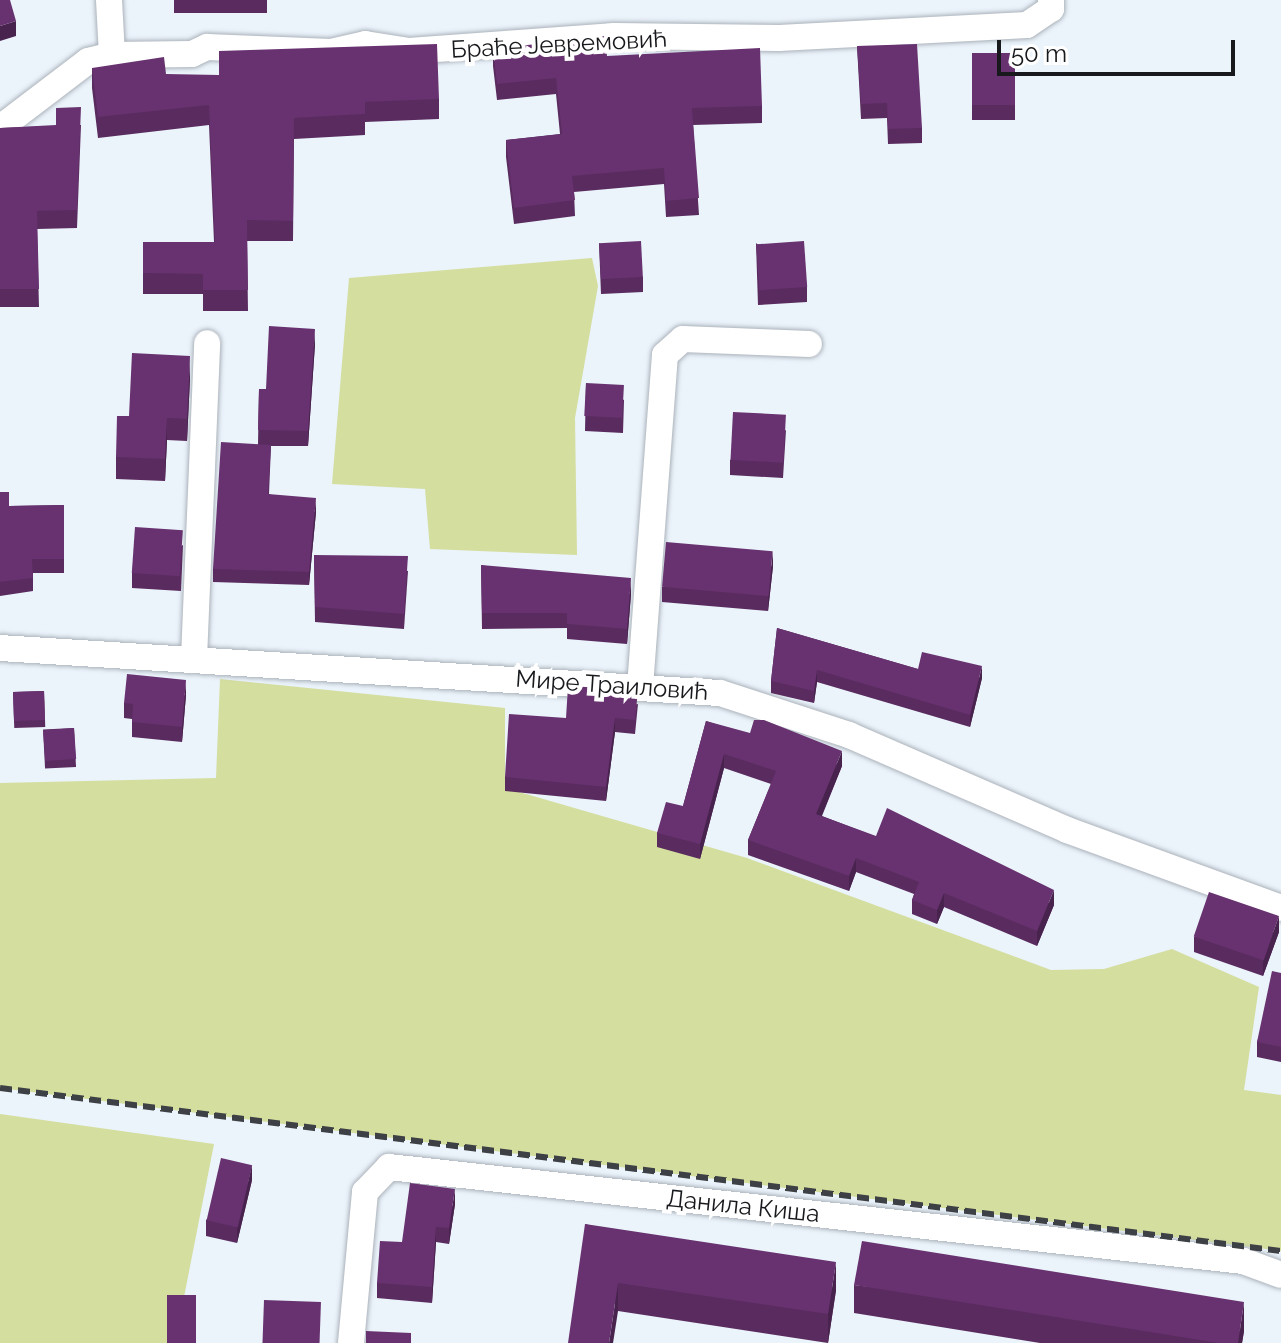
<!DOCTYPE html>
<meta charset="utf-8">
<style>
body{margin:0}
#map{position:relative;width:1281px;height:1343px;overflow:hidden;background:#ebf3fb;font-family:Raleway,sans-serif}
div>[style]{position:absolute}
.green>*{inset:0;background:#d4de9e}
.roads{filter:drop-shadow(0 0 2px #abb2ba) drop-shadow(0 0 2px #abb2ba)}
.minor>*{height:26px;margin:-13px;padding:0 13px;transform-origin:13px;border-radius:13px;background:#fff}
.rail>*{height:6px;margin-top:-3px;transform-origin:0;background:repeating-linear-gradient(90deg,#3d4044 0 12px,transparent 0 18px)}
.wall>*{inset:0;background:#592b5f;transform-origin:0 0}
.shaded-wall>*{inset:0;background:#48234e}
.building>*{inset:0;background:#67326f;transform-origin:0 0}
span{translate:-50% -50%;white-space:nowrap;text-align:center;line-height:1.15;-webkit-text-stroke:8px #fff;paint-order:stroke}
.street-label{font-size:24px;color:#17191c}
.scale{position:absolute;left:997px;top:40px;width:238px;height:36px;box-sizing:border-box;border:4px solid #17191c;border-top:0;padding-left:10px;font-size:24px;line-height:28px;white-space:nowrap;color:#17191c;-webkit-text-stroke:6px #fff;paint-order:stroke}
</style>
<div id="map">
<div class="green">
<div style="clip-path:polygon(592px 258px,598px 286px,575px 418px,577px 555px,430px 549px,425px 489px,332px 484px,349px 278px)"></div>
<div style="clip-path:polygon(220px 679px,505px 708px,505px 788px,747px 858px,1051px 970px,1104px 969px,1172px 949px,1259px 987px,1244px 1090px,1281px 1095px,1281px 1251px,0 1088px,0 783px,216px 778px)"></div>
<div style="clip-path:polygon(0 1114px,214px 1144px,175px 1343px,0 1343px)"></div>
</div>
<div class="roads">
<div class="minor">
<div style="left:109px;top:0;width:55px;rotate:86.9deg"></div>
<div style="left:112px;top:55px;width:80px;rotate:-0.7deg"></div>
<div style="left:192px;top:54px;width:17px;rotate:-25deg"></div>
<div style="left:207px;top:47px;width:124px;rotate:2.3deg"></div>
<div style="left:331px;top:52px;width:35px;rotate:-13deg"></div>
<div style="left:365px;top:44px;width:45px;rotate:9deg"></div>
<div style="left:409px;top:51px;width:206px;rotate:-4.2deg"></div>
<div style="left:614px;top:36px;width:165px;rotate:0.7deg"></div>
<div style="left:779px;top:38px;width:248px;rotate:-3deg"></div>
<div style="left:1027px;top:25px;width:29px;rotate:-34deg"></div>
<div style="left:1051px;top:9px;width:9px;rotate:-90deg"></div>
<div style="left:0;top:128px;width:111px;rotate:-37.3deg"></div>
<div style="left:88px;top:61px;width:25px;rotate:-14deg"></div>
<div style="left:0;top:648px;width:721px;rotate:3.58deg"></div>
<div style="left:720px;top:693px;width:136px;rotate:18deg"></div>
<div style="left:849px;top:735px;width:238px;rotate:23.5deg"></div>
<div style="left:1067px;top:830px;width:228px;rotate:20deg"></div>
<div style="left:194px;top:658px;width:315px;rotate:-87.6deg"></div>
<div style="left:640px;top:687px;width:333px;rotate:-85.7deg"></div>
<div style="left:665px;top:355px;width:24px;rotate:-42deg"></div>
<div style="left:683px;top:339px;width:126px;rotate:2.3deg"></div>
<div style="left:351px;top:1343px;width:152px;rotate:-84.7deg"></div>
<div style="left:365px;top:1192px;width:35px;rotate:-46deg"></div>
<div style="left:389px;top:1167px;width:859px;rotate:6.28deg"></div>
<div style="left:1243px;top:1261px;width:40px;rotate:20.2deg"></div>
</div>
</div>
<div class="rail">
<div style="left:0;top:1088px;width:1291px;rotate:7.25deg"></div>
</div>
<div class="wall">
<div style="left:174px;top:0;width:93px;height:13px"></div>
<div style="clip-path:polygon(857px 46px,922px 128px,922px 143px,888px 144px,887px 118px,861px 119px)"></div>
<div style="clip-path:polygon(493px 49px,607px 56px,762px 106px,762px 123px,693px 125px,699px 215px,666px 217px,664px 184px,574px 192px,575px 216px,514px 224px,506px 157px,506px 140px,560px 134px,556px 94px,497px 100px,493px 66px)"></div>
<div style="left:972px;top:53px;width:43px;height:67px"></div>
<div style="clip-path:polygon(92px 68px,439px 99px,439px 119px,365px 122px,365px 135px,294px 139px,293px 241px,247px 241px,248px 311px,203px 311px,203px 294px,143px 294px,143px 242px,214px 242px,209px 125px,98px 138px,92px 88px)"></div>
<div style="clip-path:polygon(81px 125px,77px 228px,37px 229px,39px 307px,0 307px,0 128px)"></div>
<div style="clip-path:polygon(599px 243px,643px 277px,643px 292px,601px 294px)"></div>
<div style="clip-path:polygon(756px 243px,807px 287px,807px 302px,758px 305px)"></div>
<div style="clip-path:polygon(315px 344px,308px 446px,271px 446px,269px 494px,316px 512px,309px 585px,213px 582px,213px 569px,258px 444px,259px 389px,266px 389px)"></div>
<div style="clip-path:polygon(190px 378px,187px 441px,167px 440px,165px 481px,116px 479px,116px 457px,129px 416px)"></div>
<div style="clip-path:polygon(586px 383px,624px 400px,623px 433px,585px 431px)"></div>
<div style="clip-path:polygon(786px 430px,783px 478px,730px 475px,730px 460px)"></div>
<div style="clip-path:polygon(0 492px,9px 506px,64px 505px,64px 573px,33px 573px,33px 591px,0 596px)"></div>
<div style="clip-path:polygon(183px 545px,181px 591px,132px 588px,132px 573px)"></div>
<div style="clip-path:polygon(314px 555px,408px 571px,404px 629px,315px 622px)"></div>
<div style="clip-path:polygon(481px 565px,631px 594px,627px 644px,567px 639px,567px 628px,482px 629px)"></div>
<div style="clip-path:polygon(773px 566px,768px 611px,662px 602px,662px 587px)"></div>
<div style="clip-path:polygon(777px 628px,918px 669px,982px 678px,970px 727px,817px 682px,814px 703px,771px 693px,771px 681px)"></div>
<div style="left:44px;top:691px;width:36px;height:31px;rotate:88deg"></div>
<div style="clip-path:polygon(186px 695px,182px 742px,132px 737px,132px 719px,124px 718px,124px 703px)"></div>
<div style="clip-path:polygon(638px 704px,635px 734px,615px 732px,606px 801px,505px 791px,505px 777px,566px 718px)"></div>
<div style="clip-path:polygon(706px 721px,842px 766px,822px 816px,1054px 905px,1037px 946px,944px 907px,937px 924px,912px 914px,912px 900px,914px 894px,856px 872px,849px 891px,748px 855px,748px 840px,771px 784px,724px 768px,700px 859px,657px 847px,657px 833px,683px 806px)"></div>
<div style="left:74px;top:728px;width:39px;height:31px;rotate:87deg"></div>
<div style="clip-path:polygon(1279px 932px,1263px 976px,1194px 952px,1194px 937px)"></div>
<div style="clip-path:polygon(1281px 973px,1281px 1062px,1257px 1057px,1257px 1042px)"></div>
<div style="clip-path:polygon(252px 1180px,237px 1243px,206px 1236px,206px 1220px)"></div>
<div style="clip-path:polygon(455px 1204px,449px 1244px,436px 1242px,432px 1303px,377px 1298px,377px 1283px,402px 1242px)"></div>
<div style="clip-path:polygon(585px 1224px,836px 1290px,828px 1343px,618px 1311px)"></div>
<div style="clip-path:polygon(854px 1285px,1244px 1331px,1242px 1343px,1040px 1343px,854px 1313px)"></div>
</div>
<div class="shaded-wall">
<div style="clip-path:polygon(16px 21px,16px 36px,0 41px,0 26px)"></div>
<div style="clip-path:polygon(315px 329px,315px 344px,308px 446px,308px 431px)"></div>
<div style="clip-path:polygon(190px 356px,190px 378px,187px 441px,187px 419px)"></div>
<div style="clip-path:polygon(167px 418px,167px 440px,165px 481px,165px 459px)"></div>
<div style="clip-path:polygon(316px 498px,316px 512px,309px 585px,309px 572px)"></div>
<div style="clip-path:polygon(773px 551px,773px 566px,768px 611px,768px 596px)"></div>
<div style="clip-path:polygon(631px 578px,631px 594px,627px 644px,627px 629px)"></div>
<div style="clip-path:polygon(982px 666px,982px 678px,970px 727px,970px 715px)"></div>
<div style="clip-path:polygon(817px 670px,817px 682px,814px 703px,814px 691px)"></div>
<div style="clip-path:polygon(186px 680px,186px 695px,182px 742px,182px 727px)"></div>
<div style="clip-path:polygon(615px 718px,615px 732px,606px 801px,606px 787px)"></div>
<div style="clip-path:polygon(842px 751px,842px 766px,816px 829px,816px 814px)"></div>
<div style="clip-path:polygon(724px 754px,724px 768px,700px 859px,700px 844px)"></div>
<div style="clip-path:polygon(856px 858px,856px 872px,849px 891px,849px 876px)"></div>
<div style="clip-path:polygon(1054px 890px,1054px 905px,1037px 946px,1037px 931px)"></div>
<div style="clip-path:polygon(944px 893px,944px 907px,937px 924px,937px 910px)"></div>
<div style="clip-path:polygon(1279px 916px,1279px 932px,1263px 976px,1263px 961px)"></div>
<div style="clip-path:polygon(252px 1165px,252px 1180px,237px 1243px,237px 1228px)"></div>
<div style="clip-path:polygon(455px 1189px,455px 1204px,449px 1244px,449px 1228px)"></div>
<div style="clip-path:polygon(436px 1227px,436px 1242px,432px 1303px,432px 1287px)"></div>
<div style="clip-path:polygon(836px 1262px,836px 1290px,828px 1343px,828px 1314px)"></div>
<div style="clip-path:polygon(618px 1283px,618px 1311px,613px 1343px,609px 1343px)"></div>
<div style="clip-path:polygon(1244px 1302px,1244px 1331px,1242px 1343px,1238px 1343px)"></div>
</div>
<div class="building">
<div style="clip-path:polygon(0 0,10px 0,16px 21px,0 26px)"></div>
<div style="clip-path:polygon(605px 36px,607px 56px,760px 48px,762px 106px,692px 108px,699px 198px,666px 201px,664px 168px,572px 176px,575px 200px,514px 208px,506px 140px,562px 134px,556px 78px,497px 84px,493px 49px)"></div>
<div style="clip-path:polygon(437px 44px,439px 99px,365px 102px,365px 114px,294px 118px,293px 221px,247px 220px,248px 290px,203px 290px,203px 274px,143px 273px,143px 242px,215px 242px,209px 105px,98px 117px,92px 68px,164px 57px,166px 74px,219px 75px,219px 51px)"></div>
<div style="clip-path:polygon(917px 44px,922px 128px,888px 129px,887px 103px,861px 104px,857px 46px)"></div>
<div style="left:972px;top:53px;width:43px;height:52px"></div>
<div style="clip-path:polygon(81px 107px,77px 210px,37px 211px,39px 289px,0 289px,0 128px,56px 125px,56px 108px)"></div>
<div style="left:641px;top:241px;width:36px;height:42px;rotate:87deg"></div>
<div style="left:804px;top:241px;width:46px;height:48px;rotate:86deg"></div>
<div style="clip-path:polygon(269px 326px,315px 329px,308px 431px,258px 430px,259px 389px,266px 389px)"></div>
<div style="clip-path:polygon(132px 353px,190px 356px,187px 419px,167px 418px,165px 459px,116px 457px,117px 416px,129px 416px)"></div>
<div style="left:586px;top:383px;width:38px;height:33px;rotate:3deg"></div>
<div style="left:733px;top:412px;width:53px;height:48px;rotate:3deg"></div>
<div style="clip-path:polygon(221px 442px,271px 445px,268px 494px,316px 498px,309px 572px,213px 569px)"></div>
<div style="clip-path:polygon(0 492px,9px 492px,9px 506px,64px 505px,64px 559px,32px 559px,33px 578px,0 582px)"></div>
<div style="left:135px;top:527px;width:48px;height:46px;rotate:4deg"></div>
<div style="left:666px;top:542px;width:107px;height:45px;rotate:5deg"></div>
<div style="clip-path:polygon(314px 555px,408px 556px,404px 614px,315px 607px)"></div>
<div style="clip-path:polygon(481px 565px,631px 578px,627px 629px,567px 624px,567px 613px,482px 613px)"></div>
<div style="clip-path:polygon(777px 628px,918px 669px,922px 652px,982px 666px,970px 715px,817px 670px,814px 691px,771px 681px)"></div>
<div style="clip-path:polygon(127px 674px,186px 680px,182px 727px,132px 722px,133px 704px,124px 703px)"></div>
<div style="clip-path:polygon(568px 686px,638px 690px,635px 720px,615px 718px,606px 787px,505px 777px,509px 714px,566px 718px)"></div>
<div style="left:44px;top:691px;width:29px;height:31px;rotate:88deg"></div>
<div style="clip-path:polygon(754px 720px,764px 720px,842px 751px,816px 814px,876px 836px,887px 808px,1054px 890px,1037px 931px,944px 893px,937px 910px,912px 900px,919px 882px,856px 858px,849px 876px,748px 840px,776px 771px,724px 754px,700px 844px,657px 833px,666px 802px,683px 806px,706px 721px,750px 733px)"></div>
<div style="left:74px;top:728px;width:31px;height:31px;rotate:86deg"></div>
<div style="left:1209px;top:892px;width:74px;height:47px;rotate:19deg"></div>
<div style="clip-path:polygon(1272px 971px,1281px 973px,1281px 1047px,1257px 1042px)"></div>
<div style="left:221px;top:1158px;width:32px;height:64px;rotate:13deg"></div>
<div style="clip-path:polygon(410px 1183px,455px 1189px,449px 1228px,436px 1227px,432px 1287px,377px 1283px,380px 1241px,402px 1242px)"></div>
<div style="clip-path:polygon(585px 1224px,836px 1262px,828px 1314px,618px 1283px,609px 1343px,568px 1343px)"></div>
<div style="clip-path:polygon(862px 1241px,1244px 1302px,1238px 1343px,1219px 1343px,854px 1285px)"></div>
<div style="left:167px;top:1295px;width:29px;height:48px"></div>
<div style="left:264px;top:1300px;width:57px;height:43px;rotate:2deg"></div>
<div style="clip-path:polygon(366px 1331px,411px 1333px,411px 1343px,366px 1343px)"></div>
</div>
<div class="street-label">
<span style="left:559px;top:44px;rotate:-3deg">Браће Јевремовић</span>
<span style="left:612px;top:685px;rotate:4deg">Мире Траиловић</span>
<span style="left:743px;top:1206px;rotate:6deg">Данила Киша</span>
</div>
<div class="scale">50 m</div>
</div>
